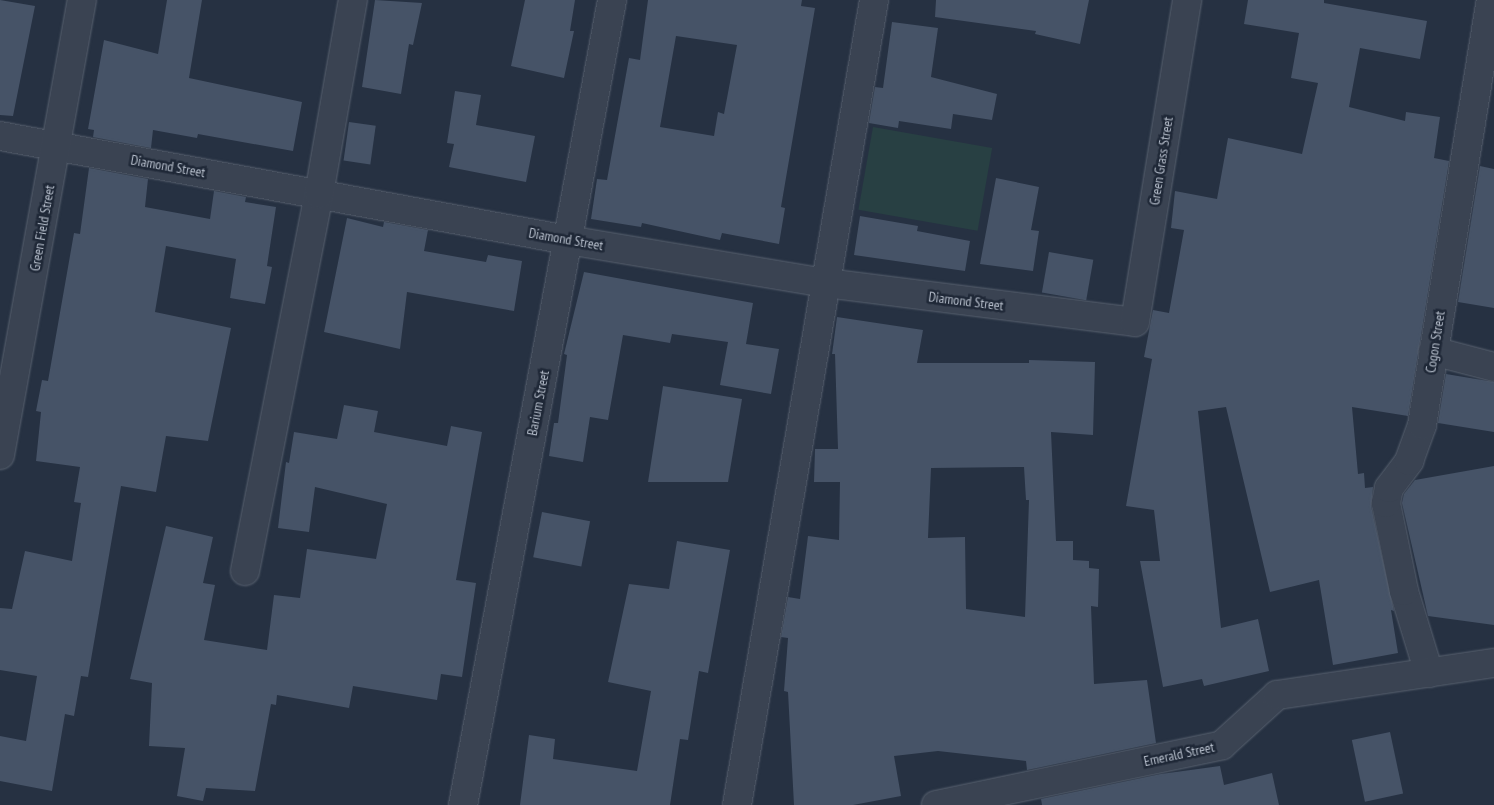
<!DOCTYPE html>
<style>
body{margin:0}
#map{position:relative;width:1494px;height:805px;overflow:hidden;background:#263142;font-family:"PT Sans Narrow",sans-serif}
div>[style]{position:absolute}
.green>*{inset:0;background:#284043;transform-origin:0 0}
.building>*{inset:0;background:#465367;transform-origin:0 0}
.roads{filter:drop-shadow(0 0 1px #58616f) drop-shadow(0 0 1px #58616f)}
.minor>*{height:28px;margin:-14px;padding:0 14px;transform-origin:14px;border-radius:14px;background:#3a4352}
span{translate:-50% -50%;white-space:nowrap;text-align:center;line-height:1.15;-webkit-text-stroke:5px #1f2837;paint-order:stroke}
.street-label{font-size:14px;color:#b7bfcc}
</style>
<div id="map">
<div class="green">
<div style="left:873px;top:127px;width:121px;height:84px;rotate:10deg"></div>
</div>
<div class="building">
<div style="clip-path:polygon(0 0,35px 6px,13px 116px,0 115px)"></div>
<div style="clip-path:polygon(167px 0,202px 0,189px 78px,302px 102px,293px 151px,198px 134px,197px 138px,153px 130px,151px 148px,93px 137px,94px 130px,88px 129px,104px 40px,158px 54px)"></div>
<div style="clip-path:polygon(375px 0,422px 3px,413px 45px,409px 44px,401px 94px,362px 87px)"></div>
<div style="clip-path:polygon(525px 0,575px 0,570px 31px,574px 31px,564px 78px,511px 66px)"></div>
<div style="clip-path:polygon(evenodd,648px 0,802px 0,801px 6px,815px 8px,781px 207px,785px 208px,779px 244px,722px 233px,720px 240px,642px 223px,641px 227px,591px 219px,597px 179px,607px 180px,629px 58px,640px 60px,648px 0,676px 36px,737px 45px,724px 114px,718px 112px,714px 136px,660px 127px,676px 36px)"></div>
<div style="clip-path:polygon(936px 0,1089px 0,1080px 44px,1035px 34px,1036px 31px,935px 17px)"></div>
<div style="clip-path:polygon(1248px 0,1324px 0,1324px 3px,1427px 21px,1420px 59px,1360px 48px,1349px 107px,1405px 121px,1406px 112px,1440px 117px,1434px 158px,1449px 161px,1408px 416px,1352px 407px,1358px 474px,1364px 473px,1365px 488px,1373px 487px,1371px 506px,1394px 611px,1391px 610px,1398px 653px,1333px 665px,1319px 580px,1270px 592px,1226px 407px,1198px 411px,1221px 628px,1258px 619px,1269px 671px,1204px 686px,1202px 679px,1163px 687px,1140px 561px,1160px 561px,1154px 510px,1126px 506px,1152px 359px,1144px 357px,1153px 310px,1169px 313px,1184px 230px,1171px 228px,1175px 191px,1217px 199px,1228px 138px,1302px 154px,1318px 83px,1291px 78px,1299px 33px,1244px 24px)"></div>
<div style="clip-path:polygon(892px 22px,938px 28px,931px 77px,997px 94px,992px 120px,953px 114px,951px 129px,899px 121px,898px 128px,869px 123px,875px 87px,883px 88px)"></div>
<div style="clip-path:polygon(455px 91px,481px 95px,476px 125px,535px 136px,526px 182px,449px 167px,454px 144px,447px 143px)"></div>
<div style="left:349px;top:122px;width:27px;height:39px;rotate:8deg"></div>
<div style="clip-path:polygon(1480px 166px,1494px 169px,1494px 308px,1458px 302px)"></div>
<div style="clip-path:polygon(89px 168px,148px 179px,145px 207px,210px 219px,214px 191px,246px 197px,245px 202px,276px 207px,267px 266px,272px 267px,265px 304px,230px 298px,236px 259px,166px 246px,155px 312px,231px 328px,208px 441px,166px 436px,156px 492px,121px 486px,88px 677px,81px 676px,74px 716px,65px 714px,52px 791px,0 781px,0 736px,26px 741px,37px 676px,0 670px,0 608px,12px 609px,25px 551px,72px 561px,81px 503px,74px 502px,80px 467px,36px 461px,41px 412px,36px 411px,42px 380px,48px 381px,74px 233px,80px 234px)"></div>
<div style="clip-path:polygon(996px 178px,1039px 187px,1031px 230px,1039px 231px,1033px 271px,980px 264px)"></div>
<div style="clip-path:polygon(860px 216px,918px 226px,917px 231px,970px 241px,965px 271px,854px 255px)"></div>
<div style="clip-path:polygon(347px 218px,383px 227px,384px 222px,428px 230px,424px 251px,486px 262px,488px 255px,522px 261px,514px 311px,407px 292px,400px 349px,324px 332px)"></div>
<div style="left:1049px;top:252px;width:45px;height:41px;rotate:10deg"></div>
<div style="clip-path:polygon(584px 272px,753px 303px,746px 344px,779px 349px,771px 394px,720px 385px,728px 342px,672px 334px,670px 343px,623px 335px,608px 420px,590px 417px,583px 462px,549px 456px,554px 423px,558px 423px,567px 355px,564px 354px)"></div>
<div style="clip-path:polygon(evenodd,837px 317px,923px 330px,917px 363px,1029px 363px,1029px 360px,1095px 362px,1093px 435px,1051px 432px,1056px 541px,1073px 541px,1073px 560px,1089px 561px,1089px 568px,1099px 569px,1098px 607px,1091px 606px,1094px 684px,1147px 680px,1156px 743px,1027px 770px,1026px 761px,938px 751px,894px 756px,901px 796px,853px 805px,794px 805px,788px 692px,784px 691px,788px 638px,781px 637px,788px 597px,800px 599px,808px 536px,839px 540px,840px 482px,814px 482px,815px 449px,838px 449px,835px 354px,832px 354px,837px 317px,1024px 467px,1026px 500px,1029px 500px,1025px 617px,966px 609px,965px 537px,928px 538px,931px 468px,1024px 467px)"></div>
<div style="clip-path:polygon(1446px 374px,1494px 382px,1494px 432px,1438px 423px)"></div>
<div style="clip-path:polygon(663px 386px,742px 399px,728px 482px,648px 482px)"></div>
<div style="clip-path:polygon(344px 405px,378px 411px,374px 432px,447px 446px,451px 426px,482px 432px,456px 580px,476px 583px,462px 677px,441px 674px,437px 700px,353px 686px,349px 708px,277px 695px,276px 705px,271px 704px,255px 791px,206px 788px,203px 801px,177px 796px,185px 748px,149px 746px,152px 683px,130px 679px,166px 526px,213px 537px,203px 583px,215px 585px,204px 640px,267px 650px,274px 595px,300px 598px,307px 549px,376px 559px,387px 504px,315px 487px,309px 532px,278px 528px,286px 462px,289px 463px,294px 432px,337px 439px)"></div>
<div style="clip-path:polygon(1494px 466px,1494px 625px,1428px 616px,1402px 503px,1404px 494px,1415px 480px)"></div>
<div style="left:542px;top:512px;width:49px;height:46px;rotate:11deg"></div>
<div style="clip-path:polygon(677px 541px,730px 550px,708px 673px,699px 671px,688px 740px,680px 739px,670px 805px,520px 805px,529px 735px,555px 739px,553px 759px,637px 771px,651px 691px,608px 682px,629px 584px,669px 589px)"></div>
<div style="left:1390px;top:732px;width:63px;height:39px;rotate:78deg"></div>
<div style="clip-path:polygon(1220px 766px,1224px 785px,1272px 773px,1279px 805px,1042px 805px,1041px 799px,1161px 774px)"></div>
</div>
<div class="roads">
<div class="minor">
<div style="left:0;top:136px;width:577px;rotate:10.38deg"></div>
<div style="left:568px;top:240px;width:262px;rotate:9.5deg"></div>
<div style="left:826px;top:283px;width:311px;rotate:7.2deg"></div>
<div style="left:1135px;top:322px;width:326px;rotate:-80.8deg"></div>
<div style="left:1433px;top:351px;width:63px;rotate:14.7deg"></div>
<div style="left:0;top:455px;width:462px;rotate:-79.8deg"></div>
<div style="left:245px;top:571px;width:384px;rotate:-78.9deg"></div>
<div style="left:319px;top:194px;width:197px;rotate:-80.1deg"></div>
<div style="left:1429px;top:673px;width:86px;rotate:-107deg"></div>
<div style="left:1404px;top:591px;width:90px;rotate:-101.6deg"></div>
<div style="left:1386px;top:503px;width:15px;rotate:-79deg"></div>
<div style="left:1389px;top:488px;width:34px;rotate:-53deg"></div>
<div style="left:1409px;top:461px;width:38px;rotate:-70deg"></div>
<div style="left:1422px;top:425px;width:431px;rotate:-80.8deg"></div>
<div style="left:463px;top:805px;width:819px;rotate:-79.51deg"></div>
<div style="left:737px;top:805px;width:817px;rotate:-80.34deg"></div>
<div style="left:936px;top:805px;width:292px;rotate:-11.8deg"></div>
<div style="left:1222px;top:745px;width:74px;rotate:-42.3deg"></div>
<div style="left:1277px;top:695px;width:219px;rotate:-8.4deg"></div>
</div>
</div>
<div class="street-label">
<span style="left:1161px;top:161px;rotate:-81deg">Green Grass Street</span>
<span style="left:168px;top:166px;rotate:10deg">Diamond Street</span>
<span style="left:42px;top:228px;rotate:-80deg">Green Field Street</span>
<span style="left:566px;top:239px;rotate:10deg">Diamond Street</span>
<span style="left:966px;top:301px;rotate:7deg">Diamond Street</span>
<span style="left:1435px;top:342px;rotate:-81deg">Cogon Street</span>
<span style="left:538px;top:403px;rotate:-79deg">Barium Street</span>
<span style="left:1179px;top:754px;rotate:-12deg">Emerald Street</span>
</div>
</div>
